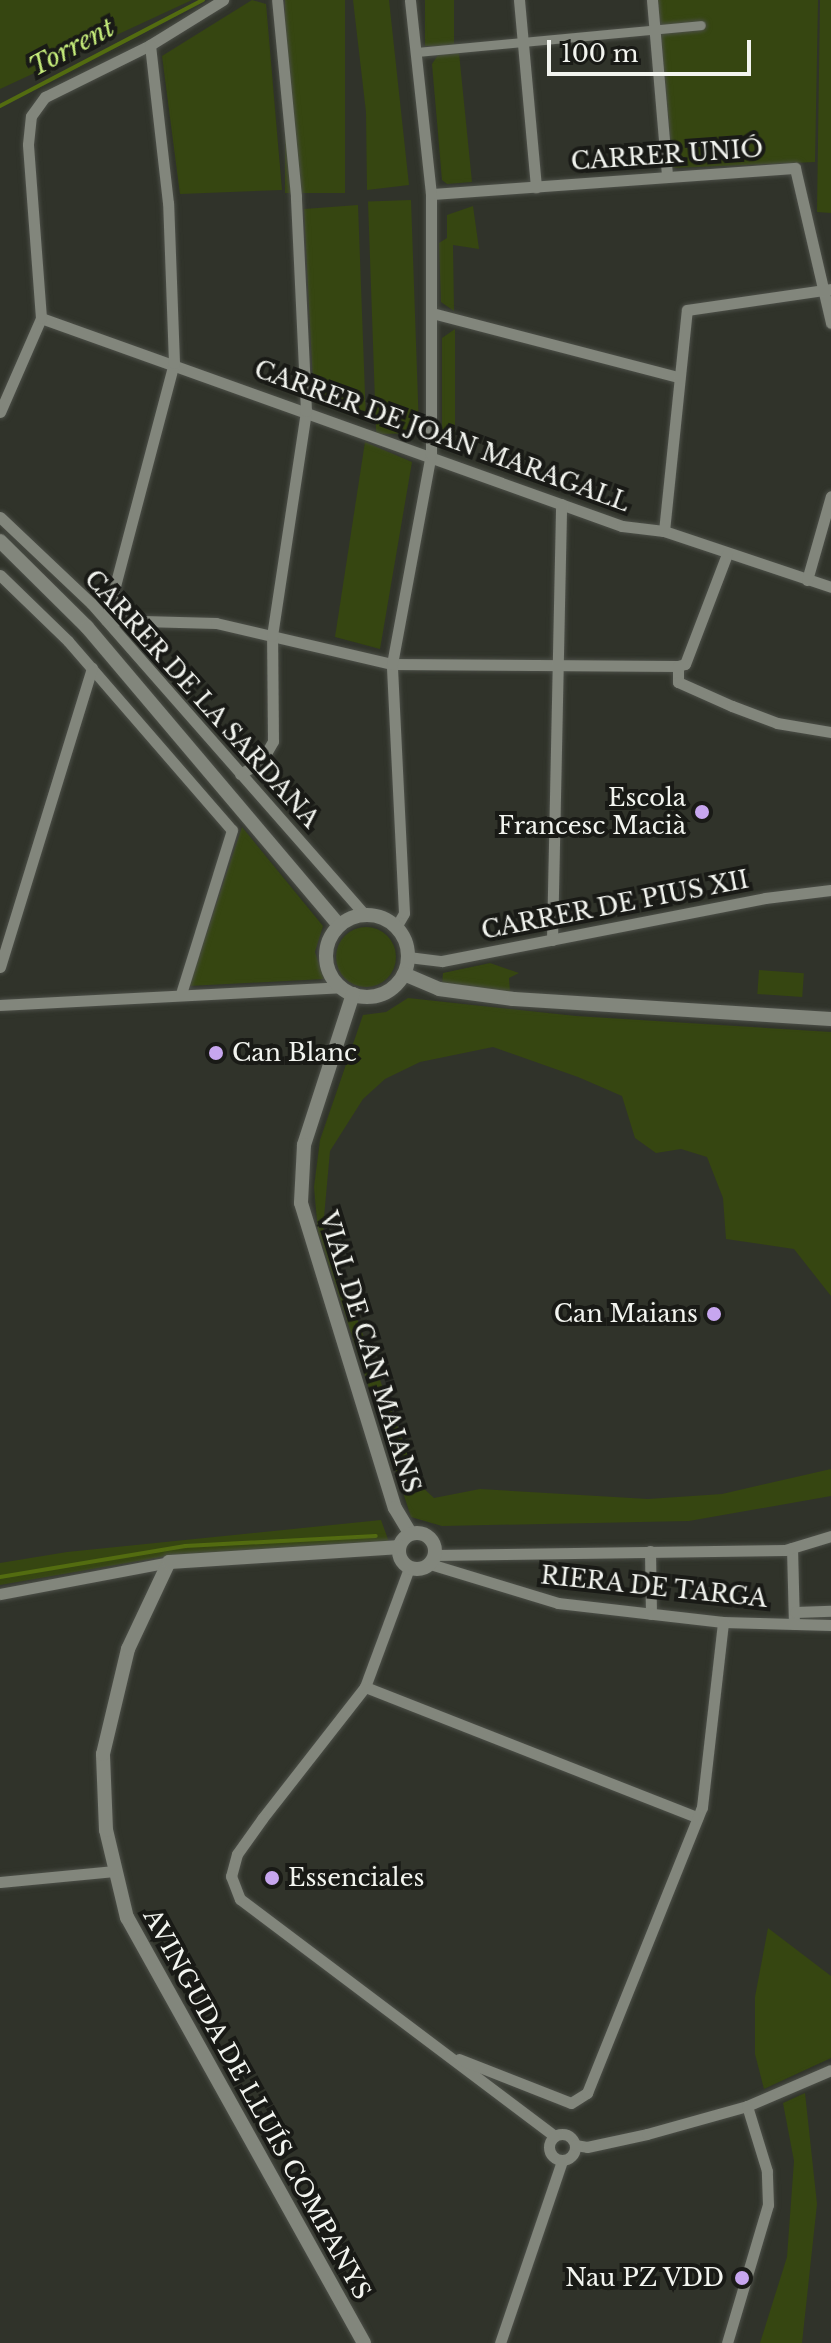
<!DOCTYPE html>
<meta charset="utf-8">
<style>
body{margin:0}
#map{position:relative;width:831px;height:2343px;overflow:hidden;background:#30332a;font-family:"Libre Baskerville",serif}
div>[style]{position:absolute}
.green>*{inset:0;background:#364611;transform-origin:0 0}
.round{border-radius:50%}
.stream>*{height:4px;margin:-2px;padding:0 2px;transform-origin:2px;border-radius:2px;background:#536c10}
.roads{filter:drop-shadow(0 0 2px #4c4f48) drop-shadow(0 0 2px #4c4f48)}
.pedestrian>*{height:9px;margin:-4.5px;padding:0 4.5px;transform-origin:4.5px;border-radius:4.5px;background:#82867c}
.minor>*{height:11px;margin:-5.5px;padding:0 5.5px;transform-origin:5.5px;border-radius:5.5px;background:#82867c}
.minor>.ring{margin:-5.5px;padding:0;box-sizing:content-box;background:none;border:11px solid #82867c;border-radius:50%}
.tertiary>*{height:14px;margin:-7px;padding:0 7px;transform-origin:7px;border-radius:7px;background:#82867c}
.tertiary>.ring{margin:-7px;padding:0;box-sizing:content-box;background:none;border:14px solid #82867c;border-radius:50%}
.dots>*{width:22px;height:22px;translate:-50% -50%;box-sizing:border-box;border:4px solid #191a16;border-radius:50%}
span{translate:-50% -50%;white-space:nowrap;text-align:center;line-height:1.15;-webkit-text-stroke:8px #191a16;paint-order:stroke}
.street-label{font-size:24px;color:#f2f4ef}
.poi-label{font-size:24px;color:#f2f4ef}
.right{translate:-100% -50%;text-align:right}
.left{translate:0 -50%;text-align:left}
.water-label{font-size:26px;color:#c6ed7b;font-style:italic}
.scale{position:absolute;left:547px;top:40px;width:204px;height:36px;box-sizing:border-box;border:4px solid #f2f4ef;border-top:0;padding-left:10px;font-size:24px;line-height:28px;white-space:nowrap;color:#f2f4ef;-webkit-text-stroke:6px #191a16;paint-order:stroke}
</style>
<div id="map">
<div class="green">
<div style="clip-path:polygon(0 0,192px 0,0 89px)"></div>
<div style="clip-path:polygon(252px 0,266px 4px,282px 190px,180px 194px,162px 56px)"></div>
<div style="left:285px;top:0;width:60px;height:193px"></div>
<div style="clip-path:polygon(353px 0,389px 0,409px 185px,367px 190px,366px 112px)"></div>
<div style="left:425px;top:0;width:29px;height:46px"></div>
<div style="clip-path:polygon(658px 0,818px 0,815px 162px,673px 168px)"></div>
<div style="clip-path:polygon(820px 0,831px 0,831px 213px,817px 212px)"></div>
<div style="clip-path:polygon(459px 53px,472px 182px,447px 184px,442px 180px,432px 64px,438px 55px)"></div>
<div style="left:411px;top:200px;width:233px;height:43px;rotate:88deg"></div>
<div style="clip-path:polygon(358px 205px,366px 421px,314px 402px,304px 209px)"></div>
<div style="clip-path:polygon(473px 206px,479px 249px,453px 245px,454px 311px,441px 302px,439px 243px,447px 238px,447px 215px)"></div>
<div style="clip-path:polygon(455px 329px,455px 450px,442px 440px,442px 338px)"></div>
<div style="clip-path:polygon(365px 442px,412px 462px,380px 649px,335px 637px)"></div>
<div style="clip-path:polygon(242px 827px,323px 926px,315px 952px,324px 979px,189px 986px)"></div>
<div class="round" style="left:336px;top:927px;width:60px;height:60px"></div>
<div style="clip-path:polygon(490px 963px,519px 973px,509px 978px,510px 992px,442px 985px,443px 973px)"></div>
<div style="left:759px;top:970px;width:45px;height:24px;rotate:4deg"></div>
<div style="clip-path:polygon(408px 998px,576px 1016px,831px 1032px,831px 1296px,794px 1249px,726px 1239px,723px 1198px,707px 1157px,681px 1149px,656px 1153px,635px 1138px,622px 1096px,578px 1077px,493px 1047px,420px 1062px,385px 1079px,363px 1099px,330px 1151px,323px 1228px,419px 1484px,434px 1498px,480px 1489px,648px 1499px,722px 1494px,831px 1469px,831px 1496px,689px 1521px,442px 1526px,411px 1517px,318px 1232px,314px 1187px,320px 1140px,363px 1015px,386px 1012px)"></div>
<div style="clip-path:polygon(381px 1520px,389px 1542px,173px 1555px,0 1585px,0 1563px,67px 1552px)"></div>
<div style="clip-path:polygon(768px 1928px,831px 1976px,831px 2058px,764px 2089px,755px 2054px,755px 1997px)"></div>
<div style="clip-path:polygon(805px 2093px,817px 2204px,802px 2343px,760px 2343px,787px 2257px,794px 2161px,783px 2103px)"></div>
</div>
<div class="stream">
<div style="left:0;top:106px;width:229px;rotate:-27.6deg"></div>
<div style="left:0;top:1577px;width:188px;rotate:-9.5deg"></div>
<div style="left:185px;top:1546px;width:191px;rotate:-3deg"></div>
</div>
<div class="roads">
<div class="pedestrian">
<div style="left:416px;top:52px;width:286px;rotate:-5.4deg"></div>
</div>
<div class="minor">
<div style="left:519px;top:0;width:188px;rotate:84.8deg"></div>
<div style="left:652px;top:0;width:177px;rotate:85.1deg"></div>
<div style="left:431px;top:194px;width:365px;rotate:-4.1deg"></div>
<div style="left:795px;top:168px;width:159px;rotate:76.9deg"></div>
<div style="left:432px;top:313px;width:254px;rotate:14.6deg"></div>
<div style="left:41px;top:318px;width:617px;rotate:19.7deg"></div>
<div style="left:622px;top:526px;width:42px;rotate:6.8deg"></div>
<div style="left:664px;top:531px;width:176px;rotate:18.5deg"></div>
<div style="left:0;top:412px;width:103px;rotate:-66.4deg"></div>
<div style="left:41px;top:318px;width:174px;rotate:-94.3deg"></div>
<div style="left:28px;top:144px;width:28px;rotate:-84deg"></div>
<div style="left:31px;top:116px;width:24px;rotate:-54deg"></div>
<div style="left:45px;top:97px;width:117px;rotate:-26.3deg"></div>
<div style="left:150px;top:45px;width:86px;rotate:-31.7deg"></div>
<div style="left:0;top:517px;width:125px;rotate:43.4deg"></div>
<div style="left:91px;top:603px;width:415px;rotate:48.7deg"></div>
<div style="left:664px;top:531px;width:222px;rotate:-84.1deg"></div>
<div style="left:687px;top:310px;width:146px;rotate:-8.3deg"></div>
<div style="left:0;top:575px;width:95px;rotate:44.1deg"></div>
<div style="left:68px;top:641px;width:250px;rotate:49.1deg"></div>
<div style="left:232px;top:830px;width:172px;rotate:107.3deg"></div>
<div style="left:807px;top:580px;width:87px;rotate:-74.1deg"></div>
<div style="left:106px;top:620px;width:110px;rotate:1.6deg"></div>
<div style="left:216px;top:623px;width:181px;rotate:13.1deg"></div>
<div style="left:392px;top:664px;width:286px;rotate:0.4deg"></div>
<div style="left:678px;top:666px;width:7px;rotate:-16deg"></div>
<div style="left:685px;top:664px;width:118px;rotate:-69.1deg"></div>
<div style="left:106px;top:620px;width:266px;rotate:-75.2deg"></div>
<div style="left:174px;top:363px;width:160px;rotate:-92.1deg"></div>
<div style="left:168px;top:203px;width:159px;rotate:-96.5deg"></div>
<div style="left:678px;top:666px;width:16px;rotate:90deg"></div>
<div style="left:678px;top:682px;width:59px;rotate:24deg"></div>
<div style="left:732px;top:706px;width:48px;rotate:20.7deg"></div>
<div style="left:777px;top:723px;width:55px;rotate:9.5deg"></div>
<div style="left:240px;top:774px;width:24px;rotate:-30deg"></div>
<div style="left:261px;top:762px;width:24px;rotate:-60deg"></div>
<div style="left:273px;top:741px;width:105px;rotate:-90.5deg"></div>
<div style="left:272px;top:636px;width:228px;rotate:-81.4deg"></div>
<div style="left:306px;top:411px;width:215px;rotate:-92.7deg"></div>
<div style="left:296px;top:196px;width:197px;rotate:-95.5deg"></div>
<div style="left:396px;top:927px;width:16px;rotate:-60deg"></div>
<div style="left:404px;top:913px;width:249px;rotate:-92.8deg"></div>
<div style="left:392px;top:664px;width:214px;rotate:-79.5deg"></div>
<div style="left:431px;top:454px;width:260px;rotate:-90deg"></div>
<div style="left:431px;top:194px;width:195px;rotate:-96.2deg"></div>
<div style="left:552px;top:940px;width:436px;rotate:-88.8deg"></div>
<div style="left:408px;top:957px;width:34px;rotate:7deg"></div>
<div style="left:442px;top:961px;width:329px;rotate:-11deg"></div>
<div style="left:765px;top:898px;width:66px;rotate:-6.9deg"></div>
<div style="left:0;top:967px;width:313px;rotate:-72.9deg"></div>
<div style="left:0;top:1005px;width:340px;rotate:-3deg"></div>
<div style="left:792px;top:1548px;width:76px;rotate:88.5deg"></div>
<div style="left:650px;top:1551px;width:63px;rotate:89.1deg"></div>
<div style="left:435px;top:1555px;width:350px;rotate:-0.8deg"></div>
<div style="left:785px;top:1550px;width:48px;rotate:-16.9deg"></div>
<div style="left:430px;top:1564px;width:134px;rotate:16.9deg"></div>
<div style="left:558px;top:1603px;width:166px;rotate:6.6deg"></div>
<div style="left:723px;top:1622px;width:108px;rotate:1.6deg"></div>
<div style="left:409px;top:1568px;width:127px;rotate:110.3deg"></div>
<div style="left:365px;top:1687px;width:167px;rotate:128deg"></div>
<div style="left:262px;top:1819px;width:43px;rotate:125.5deg"></div>
<div style="left:237px;top:1854px;width:23px;rotate:105deg"></div>
<div style="left:231px;top:1876px;width:25px;rotate:69deg"></div>
<div style="left:240px;top:1899px;width:393px;rotate:37deg"></div>
<div style="left:0;top:1594px;width:172px;rotate:-10.7deg"></div>
<div style="left:795px;top:1612px;width:36px;rotate:-2deg"></div>
<div style="left:365px;top:1687px;width:357px;rotate:21.4deg"></div>
<div style="left:0;top:1882px;width:115px;rotate:-5.5deg"></div>
<div style="left:459px;top:2059px;width:120px;rotate:21.4deg"></div>
<div style="left:571px;top:2103px;width:19px;rotate:-32deg"></div>
<div style="left:587px;top:2093px;width:308px;rotate:-68.1deg"></div>
<div style="left:702px;top:1807px;width:186px;rotate:-83.5deg"></div>
<div class="ring" style="left:549px;top:2134px;width:15px;height:15px"></div>
<div style="left:575px;top:2145px;width:12px;rotate:9deg"></div>
<div style="left:587px;top:2147px;width:61px;rotate:-12.2deg"></div>
<div style="left:647px;top:2134px;width:104px;rotate:-15.6deg"></div>
<div style="left:747px;top:2106px;width:91px;rotate:-23.2deg"></div>
<div style="left:500px;top:2343px;width:192px;rotate:-71.2deg"></div>
<div style="left:727px;top:2343px;width:144px;rotate:-73.5deg"></div>
<div style="left:768px;top:2205px;width:34px;rotate:-92deg"></div>
<div style="left:767px;top:2171px;width:68px;rotate:-107.1deg"></div>
</div>
<div class="tertiary">
<div style="left:0;top:541px;width:122px;rotate:44.7deg"></div>
<div style="left:87px;top:627px;width:390px;rotate:49.8deg"></div>
<div class="ring" style="left:326px;top:915px;width:68px;height:68px"></div>
<div style="left:404px;top:974px;width:38px;rotate:23deg"></div>
<div style="left:439px;top:989px;width:75px;rotate:7.7deg"></div>
<div style="left:513px;top:999px;width:319px;rotate:3.6deg"></div>
<div style="left:353px;top:994px;width:159px;rotate:108deg"></div>
<div style="left:304px;top:1145px;width:58px;rotate:93deg"></div>
<div style="left:301px;top:1203px;width:319px;rotate:72.9deg"></div>
<div style="left:395px;top:1508px;width:29px;rotate:59deg"></div>
<div class="ring" style="left:399px;top:1533px;width:22px;height:22px"></div>
<div style="left:364px;top:2343px;width:487px;rotate:-119.1deg"></div>
<div style="left:127px;top:1918px;width:90px;rotate:-103.4deg"></div>
<div style="left:106px;top:1830px;width:76px;rotate:-92.3deg"></div>
<div style="left:103px;top:1754px;width:108px;rotate:-76.6deg"></div>
<div style="left:128px;top:1649px;width:96px;rotate:-64.8deg"></div>
<div style="left:169px;top:1562px;width:229px;rotate:-3.7deg"></div>
</div>
</div>
<div class="dots">
<div style="left:702px;top:812px;background:#c7a6ef"></div>
<div style="left:216px;top:1053px;background:#c7a6ef"></div>
<div style="left:714px;top:1314px;background:#c7a6ef"></div>
<div style="left:272px;top:1878px;background:#c7a6ef"></div>
<div style="left:742px;top:2278px;background:#c7a6ef"></div>
</div>
<div class="street-label">
<span style="left:667px;top:155px;rotate:-4deg">CARRER UNIÓ</span>
<span style="left:442px;top:436px;rotate:20deg">CARRER DE JOAN MARAGALL</span>
<span style="left:202px;top:699px;rotate:48deg">CARRER DE LA SARDANA</span>
<span style="left:615px;top:905px;rotate:-11deg">CARRER DE PIUS XII</span>
<span style="left:370px;top:1352px;rotate:73deg">VIAL DE CAN MAIANS</span>
<span style="left:654px;top:1587px;rotate:6deg">RIERA DE TARGA</span>
<span style="left:257px;top:2104px;rotate:61deg">AVINGUDA DE LLUÍS COMPANYS</span>
</div>
<div class="poi-label">
<span class="right" style="left:686px;top:812px">Escola<br>Francesc Macià</span>
<span class="left" style="left:232px;top:1053px">Can Blanc</span>
<span class="right" style="left:698px;top:1314px">Can Maians</span>
<span class="left" style="left:288px;top:1878px">Essenciales</span>
<span class="right" style="left:724px;top:2278px">Nau PZ VDD</span>
</div>
<div class="water-label">
<span style="left:72px;top:48px;rotate:-28deg">Torrent</span>
</div>
<div class="scale">100 m</div>
</div>
